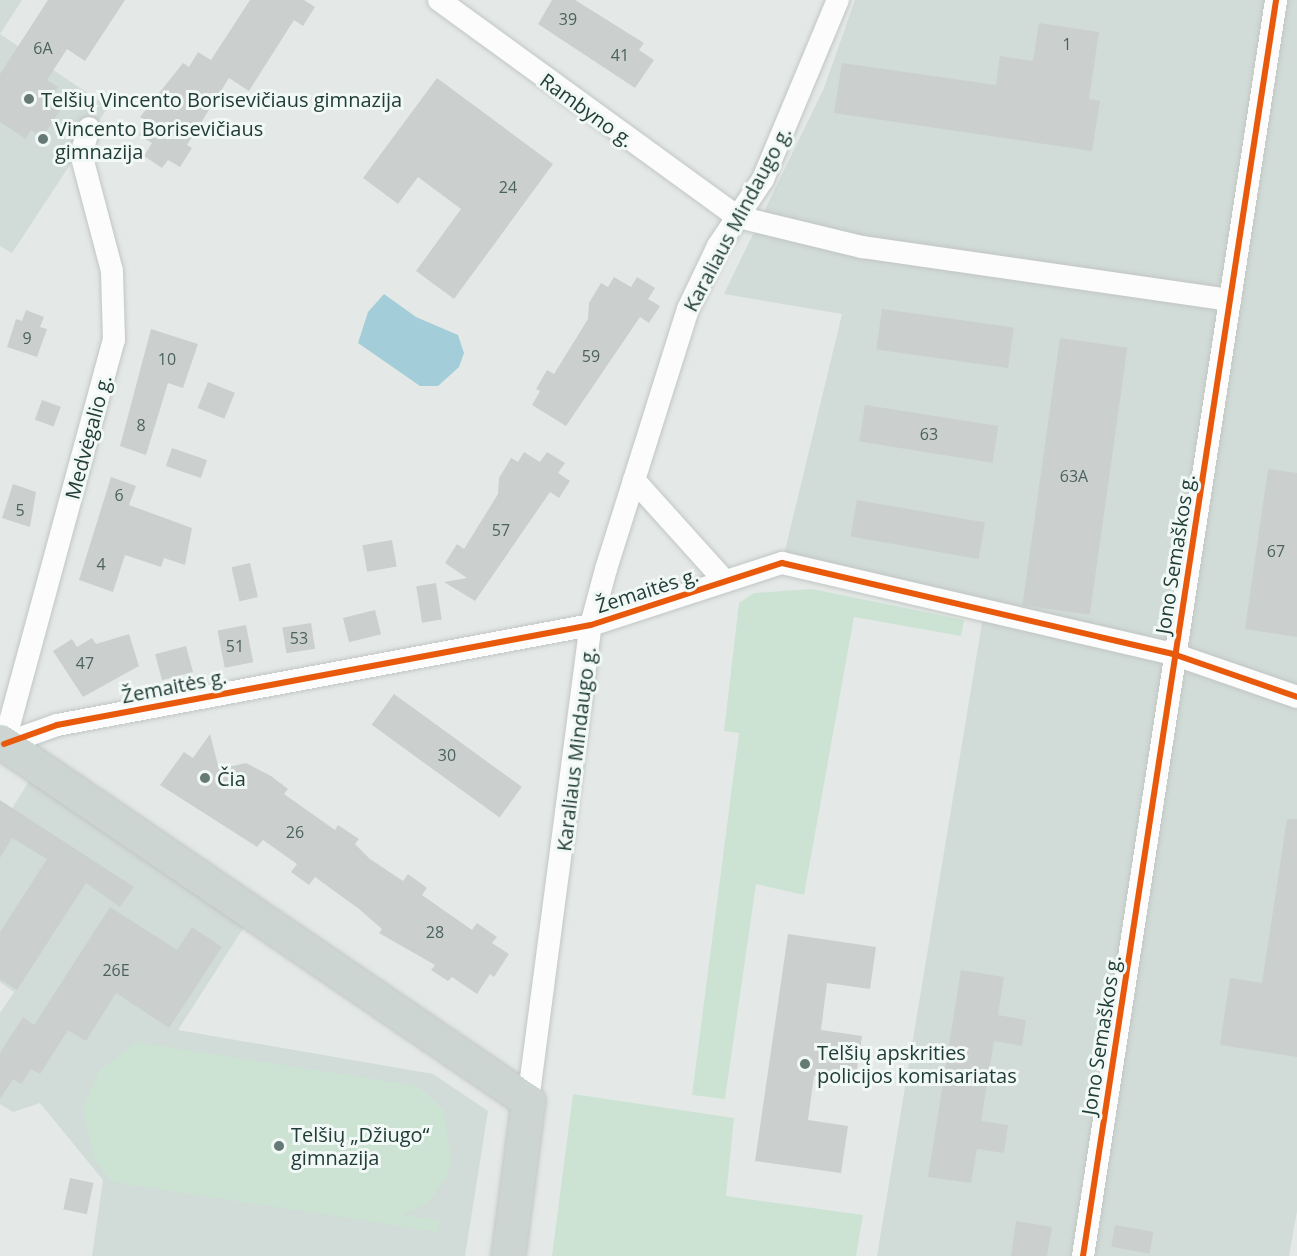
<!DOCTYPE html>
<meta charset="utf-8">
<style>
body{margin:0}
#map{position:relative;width:1297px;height:1256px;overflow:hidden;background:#e4e9e7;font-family:"Open Sans",sans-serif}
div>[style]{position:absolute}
.built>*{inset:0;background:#d1dbd7}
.green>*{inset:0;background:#cce3d4}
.water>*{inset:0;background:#a3ced9}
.building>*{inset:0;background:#cbd0ce;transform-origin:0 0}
.roads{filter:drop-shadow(0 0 2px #c1c6c4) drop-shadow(0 0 2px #c1c6c4)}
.street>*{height:22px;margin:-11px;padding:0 11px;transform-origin:11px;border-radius:11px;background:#fbfcfb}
.primary>*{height:33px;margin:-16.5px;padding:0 16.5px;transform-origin:16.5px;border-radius:16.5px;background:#cdd5d3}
.cycleway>*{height:6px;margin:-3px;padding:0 3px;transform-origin:3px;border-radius:3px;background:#e8590c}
.dots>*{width:16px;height:16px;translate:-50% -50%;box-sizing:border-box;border:3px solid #f1f8f5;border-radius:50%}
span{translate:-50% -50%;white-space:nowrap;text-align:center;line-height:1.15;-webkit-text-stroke:6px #f1f8f5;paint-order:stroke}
.number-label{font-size:16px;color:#4c625e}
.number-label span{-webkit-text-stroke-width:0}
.poi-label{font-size:20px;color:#213d37}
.left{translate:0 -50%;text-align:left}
.street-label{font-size:20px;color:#213d37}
</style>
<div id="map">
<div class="built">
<div style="clip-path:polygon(0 0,22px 0,0 34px)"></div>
<div style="clip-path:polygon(855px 0,1297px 0,1297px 1211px,1289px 1256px,877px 1256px,984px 611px,782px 563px,842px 314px,724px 294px,824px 88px)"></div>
<div style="clip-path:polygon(0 34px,108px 107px,12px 253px,0 246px)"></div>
<div style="clip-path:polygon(29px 781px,244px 927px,178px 1030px,433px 1074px,488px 1111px,465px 1256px,92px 1256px,103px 1180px,40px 1103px,13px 1112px,0 1104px,0 1013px,14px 992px,0 982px,0 828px)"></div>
</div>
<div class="green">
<div style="clip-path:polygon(812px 589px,964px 620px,961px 636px,854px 617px,804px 895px,756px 884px,725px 1099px,692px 1095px,739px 733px,724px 731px,739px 603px,754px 593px)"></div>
<div style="clip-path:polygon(136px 1042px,418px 1086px,444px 1111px,451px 1160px,447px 1177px,427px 1204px,401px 1215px,440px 1221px,438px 1232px,112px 1182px,94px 1159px,83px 1109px,99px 1071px)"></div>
<div style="clip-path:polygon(573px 1094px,734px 1118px,726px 1196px,863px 1215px,856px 1256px,552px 1256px)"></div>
</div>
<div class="water">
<div style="clip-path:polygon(384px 294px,416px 317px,458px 335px,464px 353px,459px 367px,438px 386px,420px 386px,358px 343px,368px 312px)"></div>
</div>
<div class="building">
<div style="clip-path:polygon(48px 0,125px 0,85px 61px,67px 49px,47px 80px,58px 87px,53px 95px,65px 103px,42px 138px,31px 130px,26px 139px,0 122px,0 74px)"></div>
<div style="clip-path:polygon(250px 0,304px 0,315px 7px,303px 26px,294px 20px,249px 91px,229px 78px,187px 145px,192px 148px,180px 167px,168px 160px,162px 168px,144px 156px,152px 143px,139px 135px,147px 121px,140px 117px,183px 63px,189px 67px,198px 52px,211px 60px)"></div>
<div style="clip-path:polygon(552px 0,575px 0,644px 43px,639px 50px,654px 60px,635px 88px,538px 24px)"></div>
<div style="clip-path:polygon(1039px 23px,1099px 32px,1089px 99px,1100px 101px,1092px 151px,834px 113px,842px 63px,996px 85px,1000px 56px,1033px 61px)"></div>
<div style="clip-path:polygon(437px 78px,553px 164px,454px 299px,416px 271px,461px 209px,418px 177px,398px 204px,363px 178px)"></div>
<div style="clip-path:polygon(614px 277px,631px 287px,637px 277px,655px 288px,648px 299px,660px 306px,649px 323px,640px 317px,566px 426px,532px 405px,540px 391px,536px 389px,547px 370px,554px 374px,588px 319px,589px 303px,601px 283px,608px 287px)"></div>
<div style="left:882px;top:309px;width:133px;height:41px;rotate:8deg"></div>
<div style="clip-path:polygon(26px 310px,44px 317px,40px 327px,47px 329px,37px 357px,7px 347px,16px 319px,22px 321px)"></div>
<div style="clip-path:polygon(151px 329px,198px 344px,183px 388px,168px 383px,146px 455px,120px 446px)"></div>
<div style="left:1060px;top:338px;width:68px;height:270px;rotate:8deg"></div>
<div style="left:208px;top:382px;width:29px;height:28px;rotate:22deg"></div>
<div style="left:42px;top:400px;width:20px;height:21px;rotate:20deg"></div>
<div style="left:865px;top:405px;width:135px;height:37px;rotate:9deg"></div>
<div style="left:172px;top:448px;width:37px;height:19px;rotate:19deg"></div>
<div style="clip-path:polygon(524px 452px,540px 462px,547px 452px,565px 463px,558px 473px,570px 481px,559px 498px,550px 492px,475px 601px,444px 582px,467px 578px,445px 563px,457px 544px,464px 549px,498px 494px,499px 478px,511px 458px,518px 462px)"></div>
<div style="clip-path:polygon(1268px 469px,1297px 473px,1297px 637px,1245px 629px)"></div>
<div style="clip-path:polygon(111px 477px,136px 486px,129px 505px,192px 528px,185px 565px,164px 558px,161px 567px,125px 555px,113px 592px,79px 580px)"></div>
<div style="clip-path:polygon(13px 484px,36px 492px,30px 527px,2px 518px)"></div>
<div style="left:857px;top:500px;width:130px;height:37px;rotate:10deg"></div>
<div style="left:392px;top:540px;width:27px;height:30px;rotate:80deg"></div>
<div style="left:250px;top:563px;width:35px;height:19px;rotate:77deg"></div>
<div style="left:436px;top:583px;width:37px;height:20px;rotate:81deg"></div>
<div style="left:375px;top:610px;width:25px;height:33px;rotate:76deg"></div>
<div style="left:311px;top:623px;width:26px;height:29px;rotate:81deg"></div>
<div style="left:246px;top:625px;width:38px;height:29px;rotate:79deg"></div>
<div style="clip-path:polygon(129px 634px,139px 666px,83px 697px,53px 651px,72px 639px,77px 647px,92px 638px,96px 644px)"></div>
<div style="left:186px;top:646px;width:27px;height:32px;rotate:75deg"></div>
<div style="left:394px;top:694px;width:158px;height:38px;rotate:36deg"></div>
<div style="clip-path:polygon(210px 734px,219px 769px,246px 763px,271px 776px,288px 789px,284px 794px,335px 830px,338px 825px,359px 839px,355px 844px,370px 859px,403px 881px,408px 874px,427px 888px,422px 895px,472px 930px,477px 923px,497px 937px,492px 943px,509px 954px,494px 977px,490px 974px,477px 994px,452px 977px,448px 981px,431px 970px,435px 965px,379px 933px,382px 929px,359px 909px,315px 877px,309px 885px,291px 872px,297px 864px,263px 840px,257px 847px,160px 785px,184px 752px,193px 758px)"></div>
<div style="clip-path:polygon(0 800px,134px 887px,120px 907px,86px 883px,17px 990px,0 979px,0 932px,47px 859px,12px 838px,0 858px)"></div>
<div style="clip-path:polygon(1287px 819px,1297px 819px,1297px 1057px,1220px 1045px,1230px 978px,1262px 983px)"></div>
<div style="clip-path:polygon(110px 907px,177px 950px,192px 927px,222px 947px,169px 1028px,116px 993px,86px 1041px,68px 1030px,40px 1074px,31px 1069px,21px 1084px,13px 1079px,0 1099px,0 1053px,23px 1017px,34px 1025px)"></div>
<div style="clip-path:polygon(788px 934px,876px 947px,870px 989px,827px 983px,821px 1030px,862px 1036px,855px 1082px,814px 1076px,808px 1120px,848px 1126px,841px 1173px,755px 1161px)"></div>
<div style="clip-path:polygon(961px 970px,1004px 977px,998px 1015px,1026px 1020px,1022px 1046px,994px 1041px,981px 1121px,1008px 1125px,1004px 1153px,977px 1149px,971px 1183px,928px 1177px)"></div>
<div style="left:70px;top:1178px;width:24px;height:32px;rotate:12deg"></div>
<div style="clip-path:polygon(1016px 1221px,1052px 1227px,1047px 1256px,1011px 1256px)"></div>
<div style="left:1115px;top:1225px;width:39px;height:22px;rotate:10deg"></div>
</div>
<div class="roads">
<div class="street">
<div style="left:439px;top:0;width:369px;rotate:36deg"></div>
<div style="left:738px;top:217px;width:128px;rotate:13.6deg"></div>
<div style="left:862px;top:247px;width:372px;rotate:8.2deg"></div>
<div style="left:634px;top:480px;width:136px;rotate:48deg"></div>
<div style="left:4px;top:744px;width:56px;rotate:-19.7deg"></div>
<div style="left:57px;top:725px;width:543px;rotate:-10.61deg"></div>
<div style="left:591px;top:625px;width:201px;rotate:-18deg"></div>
<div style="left:782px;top:563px;width:405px;rotate:13.1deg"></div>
<div style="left:1176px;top:655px;width:128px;rotate:19.1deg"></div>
<div style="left:4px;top:744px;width:419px;rotate:-74.8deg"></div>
<div style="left:114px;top:340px;width:69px;rotate:-91.7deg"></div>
<div style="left:112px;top:271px;width:121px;rotate:-104.8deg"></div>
<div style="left:81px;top:154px;width:27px;rotate:-73deg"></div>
<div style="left:528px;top:1101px;width:480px;rotate:-82.5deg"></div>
<div style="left:591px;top:625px;width:58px;rotate:-75deg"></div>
<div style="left:606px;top:569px;width:273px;rotate:-72.5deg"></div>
<div style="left:688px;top:309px;width:70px;rotate:-64.5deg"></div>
<div style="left:718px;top:246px;width:81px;rotate:-56.1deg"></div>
<div style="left:763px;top:179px;width:194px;rotate:-67.3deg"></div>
<div style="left:1083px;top:1256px;width:1271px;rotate:-81.26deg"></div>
</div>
<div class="primary">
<div style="left:0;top:741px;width:639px;rotate:34.29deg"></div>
<div style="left:528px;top:1101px;width:156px;rotate:97.4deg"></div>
</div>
</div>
<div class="cycleway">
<div style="left:4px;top:744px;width:56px;rotate:-19.7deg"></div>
<div style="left:57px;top:725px;width:543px;rotate:-10.61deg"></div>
<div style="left:591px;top:625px;width:201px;rotate:-18deg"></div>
<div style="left:782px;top:563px;width:405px;rotate:13.1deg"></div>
<div style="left:1176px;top:655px;width:128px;rotate:19.1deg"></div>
<div style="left:1083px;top:1256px;width:1271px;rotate:-81.26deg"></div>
</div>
<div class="dots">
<div style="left:29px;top:99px;background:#657975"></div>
<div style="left:43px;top:139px;background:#657975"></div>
<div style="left:205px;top:778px;background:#657975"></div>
<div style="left:805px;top:1064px;background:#657975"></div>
<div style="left:279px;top:1146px;background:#657975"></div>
</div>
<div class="number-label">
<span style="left:568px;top:19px">39</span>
<span style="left:1067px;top:44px">1</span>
<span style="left:43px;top:48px">6A</span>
<span style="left:620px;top:55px">41</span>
<span style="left:508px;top:187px">24</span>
<span style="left:27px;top:338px">9</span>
<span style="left:591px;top:356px">59</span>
<span style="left:167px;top:359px">10</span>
<span style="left:141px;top:425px">8</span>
<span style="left:929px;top:434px">63</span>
<span style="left:1074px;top:476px">63A</span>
<span style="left:119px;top:495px">6</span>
<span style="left:20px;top:510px">5</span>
<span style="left:501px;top:530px">57</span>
<span style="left:1276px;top:551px">67</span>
<span style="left:101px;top:564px">4</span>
<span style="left:299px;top:638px">53</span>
<span style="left:235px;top:646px">51</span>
<span style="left:85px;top:663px">47</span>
<span style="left:447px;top:755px">30</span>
<span style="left:295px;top:832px">26</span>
<span style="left:435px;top:932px">28</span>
<span style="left:116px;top:970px">26E</span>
</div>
<div class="poi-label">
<span class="left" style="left:41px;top:99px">Telšių Vincento Borisevičiaus gimnazija</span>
<span class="left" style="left:55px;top:140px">Vincento Borisevičiaus<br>gimnazija</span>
<span class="left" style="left:217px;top:778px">Čia</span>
<span class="left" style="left:817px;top:1064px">Telšių apskrities<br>policijos komisariatas</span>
<span class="left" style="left:291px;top:1146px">Telšių „Džiugo“<br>gimnazija</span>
</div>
<div class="street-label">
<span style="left:587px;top:110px;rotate:36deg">Rambyno g.</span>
<span style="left:737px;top:219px;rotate:-62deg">Karaliaus Mindaugo g.</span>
<span style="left:88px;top:437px;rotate:-75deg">Medvėgalio g.</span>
<span style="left:1175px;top:554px;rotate:-81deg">Jono Semaškos g.</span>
<span style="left:647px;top:590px;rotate:-18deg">Žemaitės g.</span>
<span style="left:174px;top:686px;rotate:-11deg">Žemaitės g.</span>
<span style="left:576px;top:749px;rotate:-83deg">Karaliaus Mindaugo g.</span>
<span style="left:1101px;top:1035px;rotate:-81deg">Jono Semaškos g.</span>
</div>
</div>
